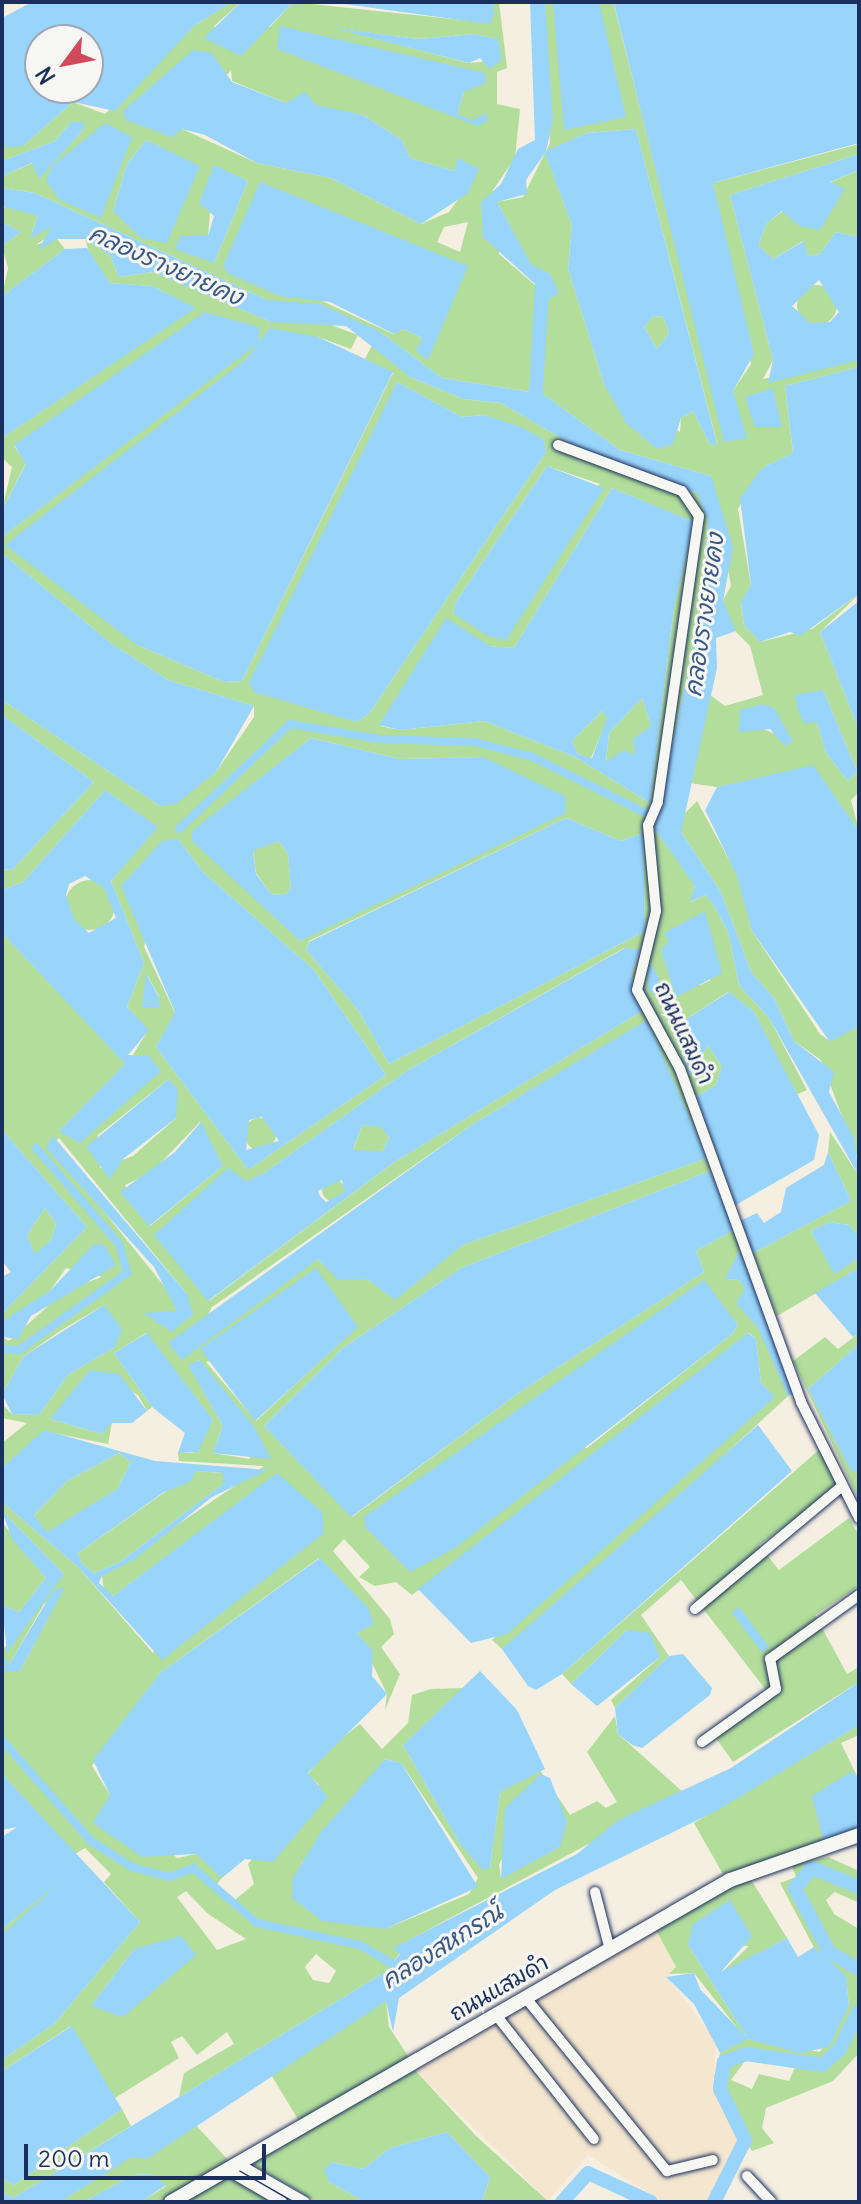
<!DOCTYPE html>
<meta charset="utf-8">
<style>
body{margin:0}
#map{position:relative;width:861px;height:2204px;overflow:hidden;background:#f5efe2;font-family:Delius,"Playpen Sans Thai",sans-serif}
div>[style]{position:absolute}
.built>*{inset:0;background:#f4e6cf}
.green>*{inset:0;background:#b2dd9b}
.round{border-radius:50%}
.water>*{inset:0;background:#99d4fa;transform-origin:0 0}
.canal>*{height:8px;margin:-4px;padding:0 4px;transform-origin:4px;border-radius:4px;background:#99d4fa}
.river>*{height:14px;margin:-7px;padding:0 7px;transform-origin:7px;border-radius:7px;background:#99d4fa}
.roads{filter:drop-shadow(0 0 2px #1b2f5e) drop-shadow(0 0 2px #1b2f5e)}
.street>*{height:10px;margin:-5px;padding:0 5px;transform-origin:5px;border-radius:5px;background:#f6f6f2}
.secondary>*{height:14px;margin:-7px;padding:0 7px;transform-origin:7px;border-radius:7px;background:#f6f6f2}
span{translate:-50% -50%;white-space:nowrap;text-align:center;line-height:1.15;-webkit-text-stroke:6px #f6f6f2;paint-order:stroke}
.street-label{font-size:22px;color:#1b2f5e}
.water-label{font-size:24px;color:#3a5885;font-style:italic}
.frame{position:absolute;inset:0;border:4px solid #1b2f5e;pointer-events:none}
.north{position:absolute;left:24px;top:24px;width:80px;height:80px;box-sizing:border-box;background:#f6f6f2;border:2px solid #9ea6b7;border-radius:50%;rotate:238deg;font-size:22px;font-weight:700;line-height:32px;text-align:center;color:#1b2f5e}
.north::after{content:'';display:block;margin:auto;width:28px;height:36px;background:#d1495b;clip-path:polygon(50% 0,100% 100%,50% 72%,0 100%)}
.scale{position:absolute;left:24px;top:2144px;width:242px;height:36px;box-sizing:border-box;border:4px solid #1b2f5e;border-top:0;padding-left:10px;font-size:24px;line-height:28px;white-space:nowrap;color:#1b2f5e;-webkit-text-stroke:6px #f6f6f2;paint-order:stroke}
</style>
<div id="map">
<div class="built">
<div style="clip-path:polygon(656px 1930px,676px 1967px,667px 1977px,716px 2041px,714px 2077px,741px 2136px,738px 2151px,708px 2202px,663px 2202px,588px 2155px,548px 2201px,413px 2068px)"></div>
</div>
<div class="green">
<div style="clip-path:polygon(evenodd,232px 2px,241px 2px,213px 27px,270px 27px,293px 2px,490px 23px,492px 2px,499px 2px,507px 68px,497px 72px,497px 104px,520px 109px,515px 158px,493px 190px,499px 254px,535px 285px,535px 307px,550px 274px,531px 265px,497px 202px,523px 197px,550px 143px,545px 2px,623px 2px,614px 5px,725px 442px,738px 438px,733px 391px,751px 364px,713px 183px,859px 144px,859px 154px,730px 195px,773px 360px,763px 379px,859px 360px,859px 367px,785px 386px,793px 453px,762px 468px,738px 509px,751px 585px,741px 603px,744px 625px,760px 642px,812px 629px,859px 594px,820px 632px,859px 730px,859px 792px,851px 800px,859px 831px,813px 766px,717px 787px,689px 783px,706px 692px,725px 706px,763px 695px,750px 646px,726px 622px,723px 600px,731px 586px,711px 476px,620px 450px,543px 394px,442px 378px,379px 331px,267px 300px,35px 193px,2px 188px,2px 176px,33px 163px,39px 178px,82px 131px,71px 122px,55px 141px,2px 161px,2px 144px,24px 145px,73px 102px,105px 114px,195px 25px,232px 2px,340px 29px,418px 39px,474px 34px,497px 39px,502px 60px,468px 63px,340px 29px,232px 2px,278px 49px,484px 73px,464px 92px,457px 114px,478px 125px,278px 49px,232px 2px,231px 70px,232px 81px,286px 103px,363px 115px,402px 140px,410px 158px,454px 171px,459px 159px,479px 170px,449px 212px,421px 224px,331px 178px,257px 163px,182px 129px,231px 70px,232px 2px,636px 129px,717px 443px,716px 444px,710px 445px,693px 411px,681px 418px,680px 432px,604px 384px,568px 269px,572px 225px,545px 152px,587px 133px,636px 129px,232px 2px,146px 140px,200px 167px,113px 211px,127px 164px,146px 140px,232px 2px,214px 166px,248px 181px,214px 263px,180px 236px,208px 236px,214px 166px,232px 2px,468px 222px,460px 252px,437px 242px,444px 227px,468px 222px,232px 2px,467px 266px,417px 351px,422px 338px,404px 329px,393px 334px,307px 294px,467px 266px,232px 2px,823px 690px,857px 771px,848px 781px,826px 753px,817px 722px,823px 690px,232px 2px,774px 708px,779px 720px,793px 741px,763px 729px,774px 708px)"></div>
<div style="clip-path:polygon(859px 170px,859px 237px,836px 232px,820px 254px,808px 256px,803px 241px,773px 259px,758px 245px,767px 223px,783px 211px,793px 218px,826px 212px,844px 189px,829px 183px)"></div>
<div style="clip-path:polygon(5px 204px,38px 216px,32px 232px,52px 227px,55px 233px,35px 245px,57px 239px,65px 249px,2px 296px,8px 268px,2px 246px,21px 232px,2px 222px)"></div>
<div style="clip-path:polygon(evenodd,85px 239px,110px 255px,119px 277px,153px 272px,271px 322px,320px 321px,358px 335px,351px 349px,318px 337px,269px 338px,246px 359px,137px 645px,224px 682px,242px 681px,393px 373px,365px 359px,372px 345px,410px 377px,463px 399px,501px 403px,576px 447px,697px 493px,708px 520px,702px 608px,654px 828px,695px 885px,691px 902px,705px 895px,713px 904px,728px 932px,739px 985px,769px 1018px,807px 1090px,796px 1095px,754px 1012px,728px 992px,674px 1027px,690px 1074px,708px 1046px,722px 1066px,716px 1085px,696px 1097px,736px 1205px,726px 1210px,710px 1171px,461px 1268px,343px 1348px,264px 1426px,352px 1517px,517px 1394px,704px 1272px,696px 1251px,734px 1230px,741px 1248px,726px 1279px,739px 1280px,746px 1290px,788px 1396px,569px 1598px,502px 1649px,492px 1640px,774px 1397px,761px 1383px,756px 1339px,749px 1333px,412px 1595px,396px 1582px,375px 1586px,359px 1577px,370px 1567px,344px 1539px,333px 1551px,390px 1619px,394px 1634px,381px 1647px,400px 1674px,385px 1710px,387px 1694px,357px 1632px,368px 1609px,319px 1558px,160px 1673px,92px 1766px,110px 1795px,177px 1858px,196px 1854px,209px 1862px,222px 1878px,216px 1885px,235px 1900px,254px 1884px,248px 1864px,319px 1785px,308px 1774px,331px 1747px,360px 1724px,382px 1749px,408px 1723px,412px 1695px,431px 1689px,464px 1688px,403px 1745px,460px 1844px,490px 1868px,500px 1792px,538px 1767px,570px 1815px,597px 1801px,606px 1808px,617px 1802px,587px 1752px,615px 1716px,618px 1734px,684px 1793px,394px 1948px,400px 1953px,385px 1972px,179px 2097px,184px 2073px,234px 2044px,227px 2032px,197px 2055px,182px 2036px,171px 2042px,179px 2058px,115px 2098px,71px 2026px,2px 2071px,2px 2060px,55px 2023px,140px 1922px,104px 1882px,111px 1874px,85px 1848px,75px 1854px,2px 1774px,2px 1671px,20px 1671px,64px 1588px,44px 1604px,10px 1663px,4px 1660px,2px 1651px,64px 1574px,2px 1511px,2px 1502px,78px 1567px,153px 1653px,277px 1474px,113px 1596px,104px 1590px,102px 1576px,264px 1466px,179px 1461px,178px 1453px,193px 1453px,213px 1420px,146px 1333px,114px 1353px,152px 1407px,147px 1411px,138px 1395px,99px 1372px,50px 1419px,102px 1434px,112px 1422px,108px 1444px,44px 1431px,2px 1468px,2px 1443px,27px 1423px,2px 1418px,2px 1404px,12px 1414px,39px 1415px,68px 1375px,115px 1347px,115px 1324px,104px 1305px,60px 1331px,24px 1356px,2px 1394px,2px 1337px,9px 1341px,66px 1290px,102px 1277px,66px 1268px,50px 1291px,2px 1324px,2px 1314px,87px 1227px,2px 1130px,2px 933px,126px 1064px,60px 1130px,80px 1143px,148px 1030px,127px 1007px,144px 963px,111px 881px,157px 827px,105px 790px,23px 882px,2px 890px,2px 869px,12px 870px,94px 782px,2px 715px,2px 700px,160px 806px,216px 772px,254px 717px,254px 706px,168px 680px,112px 644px,2px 553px,2px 537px,259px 342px,259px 327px,218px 319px,14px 446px,26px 463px,2px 510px,12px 467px,2px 458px,2px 438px,195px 308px,152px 286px,110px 283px,93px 265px,85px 239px,397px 382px,462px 417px,485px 415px,544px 440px,546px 452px,369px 714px,356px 722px,275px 696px,397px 382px,85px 239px,547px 466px,600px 484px,453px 614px,456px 602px,547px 466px,85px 239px,612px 488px,693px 522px,674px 607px,650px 803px,577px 758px,484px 721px,400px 730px,380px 726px,490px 646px,514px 648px,612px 488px,85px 239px,311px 738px,400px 759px,483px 757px,345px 914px,300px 941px,192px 832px,311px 738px,85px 239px,566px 818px,621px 841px,643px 833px,645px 931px,389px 1064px,358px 1010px,306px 950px,309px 941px,566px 818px,85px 239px,178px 839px,203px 872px,314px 970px,386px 1075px,248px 1170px,156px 1047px,175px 1013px,144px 947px,178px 839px,85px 239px,669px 941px,711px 980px,700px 985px,661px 951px,669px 941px,85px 239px,624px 948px,640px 951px,631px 975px,642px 1011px,393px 1163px,209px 1301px,155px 1235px,264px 1173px,408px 1070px,624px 948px,85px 239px,147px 975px,159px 996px,142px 1007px,147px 975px,85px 239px,647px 1021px,707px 1158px,463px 1245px,395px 1299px,367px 1279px,338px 1279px,318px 1259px,191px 1347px,212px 1307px,473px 1124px,647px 1021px,85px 239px,169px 1079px,176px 1118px,133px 1156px,100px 1168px,98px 1135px,169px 1079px,85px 239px,200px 1122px,223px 1166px,150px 1226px,125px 1185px,151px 1173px,200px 1122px,85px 239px,59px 1138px,187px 1294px,172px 1332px,177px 1311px,168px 1291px,51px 1146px,59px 1138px,85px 239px,703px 1281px,738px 1325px,732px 1334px,587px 1448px,463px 1450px,703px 1281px,85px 239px,357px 1327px,256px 1421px,206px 1362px,357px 1327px,85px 239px,199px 1360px,237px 1408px,250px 1459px,213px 1453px,223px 1426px,189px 1366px,199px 1360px,85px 239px,385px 1759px,401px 1763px,478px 1878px,469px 1894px,385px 1929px,301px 1864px,385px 1759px,85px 239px,549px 1789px,560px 1809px,560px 1847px,501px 1878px,499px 1864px,549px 1789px,85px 239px,186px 1891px,207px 1913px,246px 1939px,217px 1950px,177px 1897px,186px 1891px,85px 239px,165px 1945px,91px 2006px,134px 1949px,165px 1945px,85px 239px,316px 1954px,336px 1971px,329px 1983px,313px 1980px,305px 1967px,316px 1954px)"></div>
<div class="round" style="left:797px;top:285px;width:40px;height:40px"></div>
<div style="clip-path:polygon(654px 316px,663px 317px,669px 333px,657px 349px,644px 327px)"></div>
<div style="clip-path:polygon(642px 698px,651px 726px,635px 755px,606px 763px,609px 733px)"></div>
<div style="clip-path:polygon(602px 711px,608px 718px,591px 758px,578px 754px,572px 741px)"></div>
<div style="clip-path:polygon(697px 801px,738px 876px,752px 931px,820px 1034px,830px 1041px,859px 1026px,859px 1162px,821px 1060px,794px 1041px,774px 998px,751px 972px,721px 892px,681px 832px,679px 819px)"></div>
<div style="clip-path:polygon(279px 841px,288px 854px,291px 889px,284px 895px,271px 894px,256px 873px,253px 850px)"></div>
<div class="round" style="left:65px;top:880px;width:50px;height:50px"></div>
<div class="round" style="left:244px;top:1118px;width:32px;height:32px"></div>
<div style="clip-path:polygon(362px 1125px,381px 1126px,389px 1137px,383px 1151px,353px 1151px)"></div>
<div style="clip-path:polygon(830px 1132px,859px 1176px,859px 1237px,849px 1225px,830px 1222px,811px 1231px,834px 1273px,859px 1258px,859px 1268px,777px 1316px,753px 1253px,851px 1201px,828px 1152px)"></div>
<div class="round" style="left:322px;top:1179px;width:22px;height:22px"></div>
<div style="clip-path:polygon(45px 1208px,56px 1223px,52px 1239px,35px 1255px,27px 1235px)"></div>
<div style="clip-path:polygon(859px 1333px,859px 1344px,808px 1389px,851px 1470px,859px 1472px,859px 1500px,793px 1361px,825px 1337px,838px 1349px)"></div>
<div style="clip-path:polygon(820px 1449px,840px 1487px,759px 1545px,779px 1570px,849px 1518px,859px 1535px,859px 1586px,815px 1615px,847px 1674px,859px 1667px,859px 1682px,733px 1762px,710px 1730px,766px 1690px,681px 1580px,641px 1615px,669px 1656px,615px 1708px,611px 1700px,660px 1657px,627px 1630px,571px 1684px,562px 1674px)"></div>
<div style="clip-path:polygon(119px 1453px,131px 1462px,117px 1489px,47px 1533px,34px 1515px,67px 1481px)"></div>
<div style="clip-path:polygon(195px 1471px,223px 1473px,223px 1484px,120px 1562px,94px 1573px,82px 1564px,78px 1553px)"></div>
<div style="clip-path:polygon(2px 1522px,46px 1578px,19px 1612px,2px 1605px)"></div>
<div style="clip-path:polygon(859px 1725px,859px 1735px,841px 1743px,859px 1780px,852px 1771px,825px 1846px,724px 1876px,694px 1823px)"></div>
<div style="clip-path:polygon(evenodd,828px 1857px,859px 1871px,859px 1903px,835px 1892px,826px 1900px,834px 1914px,859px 1929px,859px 2053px,833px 2081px,766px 2108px,762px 2128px,774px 2143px,752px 2151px,719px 2099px,714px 2077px,720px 2053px,746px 2039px,694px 1973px,669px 1974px,676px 1967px,656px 1930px,757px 1872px,750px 1878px,787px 1938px,721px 1973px,749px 1946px,688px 1945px,748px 2039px,820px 2052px,849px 2006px,846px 1976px,818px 1955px,780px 1883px,796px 1877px,791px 1864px,828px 1857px,748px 2057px,795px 2067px,789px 2081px,759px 2074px,752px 2089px,731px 2080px,748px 2057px)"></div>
<div style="clip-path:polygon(61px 1881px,53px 1892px,2px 1935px,2px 1929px)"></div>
<div style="clip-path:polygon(386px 2001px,389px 2027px,410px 2059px,299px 2121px,270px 2073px)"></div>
<div style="clip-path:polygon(413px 2068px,476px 2136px,549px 2202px,482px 2202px,490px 2177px,447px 2132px,390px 2148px,363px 2169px,332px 2162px,329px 2182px,365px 2202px,317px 2202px,255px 2166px,255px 2157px)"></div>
<div style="clip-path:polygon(122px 2109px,131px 2126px,13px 2198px,2px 2192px,2px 2178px,14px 2185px)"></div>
<div style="clip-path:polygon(193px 2122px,230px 2162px,165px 2202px,141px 2202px,166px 2186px,151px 2174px,133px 2175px,84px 2202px,60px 2202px,132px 2156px,147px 2159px)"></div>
<div style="clip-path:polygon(222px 2176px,231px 2176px,275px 2202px,182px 2202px)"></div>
</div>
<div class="water">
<div style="clip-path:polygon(evenodd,32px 2px,232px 2px,195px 25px,115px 111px,73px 102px,24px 145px,9px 148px,2px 144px,2px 18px,32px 2px,40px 40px,88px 40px,88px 88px,40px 88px,40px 40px)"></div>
<div style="clip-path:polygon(241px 2px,293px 2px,241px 56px,204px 38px)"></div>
<div style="clip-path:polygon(329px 2px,492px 2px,494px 12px,490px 24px)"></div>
<div style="clip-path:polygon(evenodd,530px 2px,545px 2px,553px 121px,546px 151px,587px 133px,636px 129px,717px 444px,710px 445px,693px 411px,681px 418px,673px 444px,657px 449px,626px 423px,604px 384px,568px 269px,572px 225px,545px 153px,526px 180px,527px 194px,497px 202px,531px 264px,550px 274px,559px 293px,535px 308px,535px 284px,483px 237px,481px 202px,501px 184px,518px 149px,535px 140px,530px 2px,654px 316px,663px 317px,669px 333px,657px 349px,644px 327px,654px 316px)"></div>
<div style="clip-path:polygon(553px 2px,599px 2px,626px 117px,564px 130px)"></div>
<div style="clip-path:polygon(859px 2px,859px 143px,713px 183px,754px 354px,733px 391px,747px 438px,724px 442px,614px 4px)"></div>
<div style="clip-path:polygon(280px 26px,485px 73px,486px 83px,464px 92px,457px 114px,472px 120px,487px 113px,487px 121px,478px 126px,277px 49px)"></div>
<div style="clip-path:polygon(334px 28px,418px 39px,474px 34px,498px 39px,502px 60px,489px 69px,480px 58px,469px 63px)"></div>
<div style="clip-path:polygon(193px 50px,212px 53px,232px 82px,286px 103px,305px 92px,316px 105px,363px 115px,402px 140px,410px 158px,454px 171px,458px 158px,479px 169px,468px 193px,421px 224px,331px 178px,257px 163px,205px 135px,182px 129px,172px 137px,126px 120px,123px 111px)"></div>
<div style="clip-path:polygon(71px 122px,85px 122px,82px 131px,39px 179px,32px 163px,2px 176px,2px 161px,55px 141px)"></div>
<div style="clip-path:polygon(105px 123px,132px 137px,101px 218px,60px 200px,46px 181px,52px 166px)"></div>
<div style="clip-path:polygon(146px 140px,200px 166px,167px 243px,141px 238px,113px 211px,127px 164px)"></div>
<div style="clip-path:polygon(evenodd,859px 154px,859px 170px,830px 182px,845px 189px,820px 230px,799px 226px,782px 211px,767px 223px,758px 245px,773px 259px,804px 241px,808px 256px,820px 254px,836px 232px,859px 237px,859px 360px,768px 383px,773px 360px,730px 195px,859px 154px,819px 280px,839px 312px,830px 322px,810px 323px,792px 306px,819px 280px)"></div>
<div style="clip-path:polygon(214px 165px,248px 181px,214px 263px,175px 249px,180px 236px,208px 236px,214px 216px,199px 203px)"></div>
<div style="clip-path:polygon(260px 182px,468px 266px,428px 360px,416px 351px,422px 338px,404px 329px,394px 334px,330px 302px,280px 296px,229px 274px,223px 266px)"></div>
<div style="clip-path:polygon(2px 188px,35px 193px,267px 300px,320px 304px,379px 331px,442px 378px,543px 394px,620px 450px,711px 476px,733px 547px,723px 601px,736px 631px,716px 638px,717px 668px,681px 832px,721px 892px,751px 972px,774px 998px,794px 1041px,834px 1072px,829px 1092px,854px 1138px,859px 1176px,769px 1018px,739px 985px,728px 932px,713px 904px,705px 895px,690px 902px,695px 886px,654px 828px,702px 608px,708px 520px,697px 493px,576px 447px,501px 403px,463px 399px,410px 377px,346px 326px,271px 322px,153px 272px,119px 277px,110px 255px,85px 239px,57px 239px,37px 251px,52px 227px,30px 238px,38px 216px,2px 206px)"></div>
<div style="clip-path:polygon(2px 222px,21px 232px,2px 246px)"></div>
<div style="clip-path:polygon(87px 248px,110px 283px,152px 286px,196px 308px,2px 438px,2px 296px,65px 249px)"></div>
<div style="clip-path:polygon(205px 312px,259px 327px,259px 343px,2px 537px,2px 510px,26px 464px,14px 445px)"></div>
<div style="clip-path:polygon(270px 328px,318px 337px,393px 372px,242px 681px,224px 682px,137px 645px,5px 545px,246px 359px)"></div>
<div style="clip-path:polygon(859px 367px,859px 594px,800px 636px,790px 632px,760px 642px,744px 625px,741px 602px,751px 585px,740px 498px,762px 468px,793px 453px,785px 386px)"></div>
<div style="clip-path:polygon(397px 382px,462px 417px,485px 415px,521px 427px,544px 440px,546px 452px,369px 714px,356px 722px,254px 692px,249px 683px)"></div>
<div style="clip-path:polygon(773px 388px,782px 428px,755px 428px,745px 397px)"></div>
<div style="clip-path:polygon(547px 466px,604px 488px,506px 640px,488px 636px,453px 613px,456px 602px)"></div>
<div style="clip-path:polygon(evenodd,612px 488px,694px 522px,674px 607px,650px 803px,577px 758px,484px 721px,400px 730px,379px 725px,446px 618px,490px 646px,514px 648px,612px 488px,642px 698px,651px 726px,633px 739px,635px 755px,624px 750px,606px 762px,609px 733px,642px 698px,612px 488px,602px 711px,607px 718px,592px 758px,578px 754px,572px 741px,602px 711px)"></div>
<div style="clip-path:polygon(2px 553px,112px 644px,168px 680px,254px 706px,216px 772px,176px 804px,160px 806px,2px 700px)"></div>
<div style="clip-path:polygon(859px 601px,859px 730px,820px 632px)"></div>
<div style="clip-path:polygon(823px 690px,857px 771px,848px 781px,826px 753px,817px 722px,804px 723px,798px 710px,795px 695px)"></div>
<div style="clip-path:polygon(762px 704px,774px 708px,793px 741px,785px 746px,770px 729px,739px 732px,740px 710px)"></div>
<div style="clip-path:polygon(2px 715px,94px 782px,12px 870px,2px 869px)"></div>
<div style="clip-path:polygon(evenodd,311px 738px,400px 759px,483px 757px,565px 796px,566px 813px,300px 941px,192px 841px,192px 831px,311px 738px,279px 841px,288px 854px,291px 889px,284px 895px,271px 894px,256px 874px,253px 851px,279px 841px)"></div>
<div style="clip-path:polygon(813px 765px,859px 831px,859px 1026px,830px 1042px,752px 931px,737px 876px,705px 810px,717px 787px)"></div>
<div style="clip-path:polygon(evenodd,105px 790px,158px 827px,111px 881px,144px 963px,127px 1007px,149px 1030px,128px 1055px,149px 1056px,161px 1071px,80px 1143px,59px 1131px,125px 1064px,2px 933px,2px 890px,23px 882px,105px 790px,85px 876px,104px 888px,116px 918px,89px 933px,74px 919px,66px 895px,69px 884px,85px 876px)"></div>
<div style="clip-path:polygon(566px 818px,621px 841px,643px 833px,645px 931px,389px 1064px,358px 1010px,306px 950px,309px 942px)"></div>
<div style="clip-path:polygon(evenodd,178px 839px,203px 872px,314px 970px,386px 1075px,248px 1170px,156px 1047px,175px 1012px,121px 886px,162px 841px,178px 839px,262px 1117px,279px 1141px,246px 1150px,249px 1120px,262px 1117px)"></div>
<div style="clip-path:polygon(705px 911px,722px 973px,676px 997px,661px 950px,669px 941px,664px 933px)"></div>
<div style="clip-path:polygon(evenodd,625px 948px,640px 950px,631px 975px,642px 1011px,393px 1163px,208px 1301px,154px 1235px,228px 1168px,246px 1181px,264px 1173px,408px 1070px,625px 948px,362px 1125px,381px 1127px,389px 1137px,383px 1151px,353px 1150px,362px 1125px,625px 948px,342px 1180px,344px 1192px,326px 1202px,320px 1196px,318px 1191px,342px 1180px)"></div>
<div style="clip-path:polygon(648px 960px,659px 978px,662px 1001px,648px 989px)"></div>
<div style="clip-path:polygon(146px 974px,159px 997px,159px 1007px,142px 1007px)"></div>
<div style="clip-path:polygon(729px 992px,754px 1012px,819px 1135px,814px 1160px,736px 1205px,696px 1097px,716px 1085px,722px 1066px,708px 1046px,690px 1074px,674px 1027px)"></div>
<div style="clip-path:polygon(647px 1020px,707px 1158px,463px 1245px,395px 1300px,367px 1279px,338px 1280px,318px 1259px,182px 1360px,168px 1343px,473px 1124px)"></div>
<div style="clip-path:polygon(169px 1079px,178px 1090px,176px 1118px,123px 1159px,110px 1179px,86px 1147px)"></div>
<div style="clip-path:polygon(201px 1122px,223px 1166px,149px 1226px,120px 1192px,175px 1152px)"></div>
<div style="clip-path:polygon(evenodd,2px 1130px,87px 1227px,2px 1314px,2px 1277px,11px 1272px,2px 1261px,2px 1130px,45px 1208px,56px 1223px,52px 1239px,35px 1254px,27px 1235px,45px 1208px)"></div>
<div style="clip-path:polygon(53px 1136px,187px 1294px,193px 1314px,172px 1332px,143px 1313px,177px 1311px,154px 1267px,46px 1148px)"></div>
<div style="clip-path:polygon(828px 1152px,851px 1201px,753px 1253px,740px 1221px,757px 1213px,764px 1223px,781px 1212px,786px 1188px,824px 1165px)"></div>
<div style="clip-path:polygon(710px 1171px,734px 1230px,696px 1251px,704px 1272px,517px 1394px,351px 1517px,264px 1426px,343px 1348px,461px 1268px)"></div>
<div style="clip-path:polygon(830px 1222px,849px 1225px,859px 1237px,859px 1258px,834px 1274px,811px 1231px)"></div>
<div style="clip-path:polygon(94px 1244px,104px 1245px,116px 1265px,31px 1316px,18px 1339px,2px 1337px,4px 1320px,50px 1291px)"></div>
<div style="clip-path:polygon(741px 1248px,794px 1393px,788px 1396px,758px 1328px,736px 1303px,745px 1289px,739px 1280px,725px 1279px)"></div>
<div style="clip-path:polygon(316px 1268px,358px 1327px,255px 1421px,200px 1349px)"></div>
<div style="clip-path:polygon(859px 1268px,859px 1333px,853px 1337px,815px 1293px)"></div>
<div style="clip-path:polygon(704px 1280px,738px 1325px,732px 1334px,455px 1548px,410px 1572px,365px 1527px,364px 1517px)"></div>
<div style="clip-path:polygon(104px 1305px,122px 1329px,115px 1347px,68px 1375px,39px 1415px,12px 1414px,2px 1394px,24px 1356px)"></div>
<div style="clip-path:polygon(147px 1333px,213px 1420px,198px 1452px,178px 1453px,185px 1433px,152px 1407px,114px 1353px)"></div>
<div style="clip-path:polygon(748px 1333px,756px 1339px,761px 1383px,775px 1397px,507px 1634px,471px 1643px,418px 1589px)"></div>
<div style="clip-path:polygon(859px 1344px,859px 1472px,851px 1471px,808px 1389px)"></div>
<div style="clip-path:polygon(200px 1360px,255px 1428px,271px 1459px,213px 1453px,223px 1426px,188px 1365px)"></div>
<div style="clip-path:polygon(90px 1370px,119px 1374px,147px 1411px,132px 1423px,112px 1423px,102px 1434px,50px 1419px)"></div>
<div style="clip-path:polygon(758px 1425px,792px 1471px,562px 1674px,536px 1690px,528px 1686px,502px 1649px)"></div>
<div style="clip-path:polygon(evenodd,44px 1430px,155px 1461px,268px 1470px,212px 1497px,135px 1559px,102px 1576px,99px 1583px,113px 1596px,277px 1473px,322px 1512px,324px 1533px,162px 1660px,78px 1567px,2px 1502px,2px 1468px,44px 1430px,119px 1453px,131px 1462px,117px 1489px,47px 1532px,34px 1515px,67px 1481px,119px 1453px,44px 1430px,196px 1471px,223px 1473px,223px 1484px,120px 1562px,94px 1573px,82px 1564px,78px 1553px,164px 1492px,190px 1482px,196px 1471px)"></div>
<div style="clip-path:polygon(2px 1511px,64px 1574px,7px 1653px,2px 1605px,19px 1612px,46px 1578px,12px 1539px)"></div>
<div style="clip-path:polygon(320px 1558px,368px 1608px,374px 1624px,357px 1633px,373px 1651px,372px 1676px,387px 1694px,308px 1773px,328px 1797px,273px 1862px,245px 1859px,222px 1878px,196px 1854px,142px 1857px,93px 1823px,110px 1795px,93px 1760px,160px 1673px)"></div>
<div style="clip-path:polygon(65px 1587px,20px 1671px,2px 1671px,2px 1658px,10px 1663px,53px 1591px)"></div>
<div style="left:739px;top:1607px;width:50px;height:9px;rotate:53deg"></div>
<div style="clip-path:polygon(627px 1630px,650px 1633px,660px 1657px,597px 1706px,571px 1684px)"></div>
<div style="clip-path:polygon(683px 1654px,712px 1688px,710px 1695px,642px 1748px,632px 1745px,618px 1734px,615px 1708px,669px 1656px)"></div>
<div style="clip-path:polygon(480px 1671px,517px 1710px,545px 1769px,500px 1792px,490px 1868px,483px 1870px,460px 1844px,403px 1745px)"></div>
<div style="clip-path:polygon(859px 1682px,859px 1725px,718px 1810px,555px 1890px,399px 1998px,393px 2032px,386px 2001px,147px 2159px,132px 2157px,60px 2202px,2px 2202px,2px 2192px,13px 2198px,385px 1972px,400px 1954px,393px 1948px,577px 1854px,618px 1820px,731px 1768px)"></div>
<div style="clip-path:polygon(385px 1759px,401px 1763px,478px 1887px,385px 1929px,322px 1921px,292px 1898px,293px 1878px,321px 1832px)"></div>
<div style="clip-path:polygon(852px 1771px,859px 1780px,859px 1827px,825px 1846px,812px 1796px)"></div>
<div style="clip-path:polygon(2px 1774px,140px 1922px,55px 2023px,2px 2060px,2px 1935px,58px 1884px,2px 1929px,2px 1837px,17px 1827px,2px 1830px)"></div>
<div style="clip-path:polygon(541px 1774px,550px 1778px,567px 1822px,560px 1847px,501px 1879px,505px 1808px)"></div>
<div style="clip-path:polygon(730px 1900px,752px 1936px,721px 1972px,787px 1938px,798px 1957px,814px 1947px,846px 1976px,849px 2006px,829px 2047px,800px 2053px,748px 2039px,720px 2053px,694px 2004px,666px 1977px,694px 1973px,700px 1989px,748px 2039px,688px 1945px,693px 1924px)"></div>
<div style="clip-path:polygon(181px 1936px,196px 1955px,123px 2017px,91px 2006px,134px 1949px)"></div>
<div style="clip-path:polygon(72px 2026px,122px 2109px,14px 2185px,2px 2178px,2px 2071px)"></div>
<div style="clip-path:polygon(447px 2132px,490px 2177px,482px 2202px,365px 2202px,329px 2182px,324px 2170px,332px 2162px,363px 2169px,390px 2148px)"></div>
<div style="clip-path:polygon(151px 2174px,166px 2185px,141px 2202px,84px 2202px,133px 2175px)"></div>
</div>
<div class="canal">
<div style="left:179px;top:829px;width:153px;rotate:-43.4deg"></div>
<div style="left:290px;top:724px;width:91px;rotate:9.5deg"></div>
<div style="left:380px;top:739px;width:95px;rotate:1.8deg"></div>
<div style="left:475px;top:742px;width:60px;rotate:14.5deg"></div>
<div style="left:533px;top:757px;width:124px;rotate:26.4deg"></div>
<div style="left:2px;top:1349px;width:17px;rotate:3deg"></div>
<div style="left:19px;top:1350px;width:133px;rotate:-35.5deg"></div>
<div style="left:127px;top:1273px;width:30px;rotate:-105deg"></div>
<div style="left:119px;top:1244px;width:127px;rotate:-130.8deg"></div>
<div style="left:2px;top:1740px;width:135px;rotate:48.6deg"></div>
<div style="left:91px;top:1841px;width:49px;rotate:32.4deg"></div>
<div style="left:132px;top:1867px;width:39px;rotate:15deg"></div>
<div style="left:170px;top:1877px;width:25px;rotate:-21deg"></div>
<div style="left:193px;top:1868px;width:84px;rotate:40.7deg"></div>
<div style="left:257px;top:1923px;width:105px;rotate:12.1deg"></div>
<div style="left:360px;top:1945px;width:44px;rotate:30.1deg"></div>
</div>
<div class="river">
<div style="left:535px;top:410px;width:123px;rotate:-86.7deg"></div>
<div style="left:859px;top:1887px;width:51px;rotate:-158deg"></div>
<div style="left:812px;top:1868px;width:26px;rotate:130deg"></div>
<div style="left:795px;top:1888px;width:72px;rotate:62deg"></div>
<div style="left:829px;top:1952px;width:34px;rotate:30deg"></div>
<div style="left:562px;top:2202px;width:39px;rotate:-48deg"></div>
<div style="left:588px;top:2173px;width:69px;rotate:24.7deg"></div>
<div style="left:714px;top:2202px;width:69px;rotate:-63.4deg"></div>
<div style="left:745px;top:2140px;width:57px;rotate:-116.1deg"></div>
<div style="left:720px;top:2089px;width:27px;rotate:-82deg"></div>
<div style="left:724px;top:2062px;width:23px;rotate:-20deg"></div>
<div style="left:746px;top:2054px;width:77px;rotate:8.2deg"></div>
<div style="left:822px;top:2065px;width:23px;rotate:-41deg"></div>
<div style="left:839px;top:2050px;width:44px;rotate:-62.9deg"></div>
</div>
<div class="roads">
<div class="street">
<div style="left:558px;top:445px;width:132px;rotate:20.4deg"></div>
<div style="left:682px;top:491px;width:30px;rotate:56deg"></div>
<div style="left:699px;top:516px;width:289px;rotate:98.2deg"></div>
<div style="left:658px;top:802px;width:25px;rotate:113deg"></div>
<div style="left:648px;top:825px;width:86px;rotate:84.7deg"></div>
<div style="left:656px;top:911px;width:81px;rotate:103.5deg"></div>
<div style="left:637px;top:990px;width:90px;rotate:61.4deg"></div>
<div style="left:680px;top:1069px;width:354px;rotate:70deg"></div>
<div style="left:801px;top:1402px;width:130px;rotate:63.4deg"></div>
<div style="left:695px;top:1609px;width:192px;rotate:-39.9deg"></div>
<div style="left:702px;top:1742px;width:91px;rotate:-35.6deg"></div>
<div style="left:776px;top:1689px;width:31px;rotate:-101deg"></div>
<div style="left:770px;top:1659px;width:110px;rotate:-35.7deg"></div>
<div style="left:595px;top:1892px;width:60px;rotate:75.5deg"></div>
<div style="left:525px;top:1997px;width:225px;rotate:50.8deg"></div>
<div style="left:667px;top:2171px;width:47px;rotate:-13.4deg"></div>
<div style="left:496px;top:2015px;width:158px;rotate:51.7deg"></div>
<div style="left:237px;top:2163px;width:78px;rotate:29.8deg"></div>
<div style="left:227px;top:2170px;width:64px;rotate:30.2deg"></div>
<div style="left:747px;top:2176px;width:35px;rotate:47deg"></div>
</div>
<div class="secondary">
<div style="left:171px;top:2202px;width:645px;rotate:-29.94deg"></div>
<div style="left:730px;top:1880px;width:137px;rotate:-19.2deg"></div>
</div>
</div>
<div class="street-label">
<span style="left:684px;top:1033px;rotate:65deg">ถนนแสมดำ</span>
<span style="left:499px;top:1988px;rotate:-30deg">ถนนแสมดำ</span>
</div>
<div class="water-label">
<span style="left:166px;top:265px;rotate:24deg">คลองรางยายคง</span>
<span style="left:704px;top:615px;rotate:-82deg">คลองรางยายคง</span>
<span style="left:442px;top:1946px;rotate:-32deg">คลองสหกรณ์</span>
</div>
<div class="frame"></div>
<div class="north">N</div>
<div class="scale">200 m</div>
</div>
